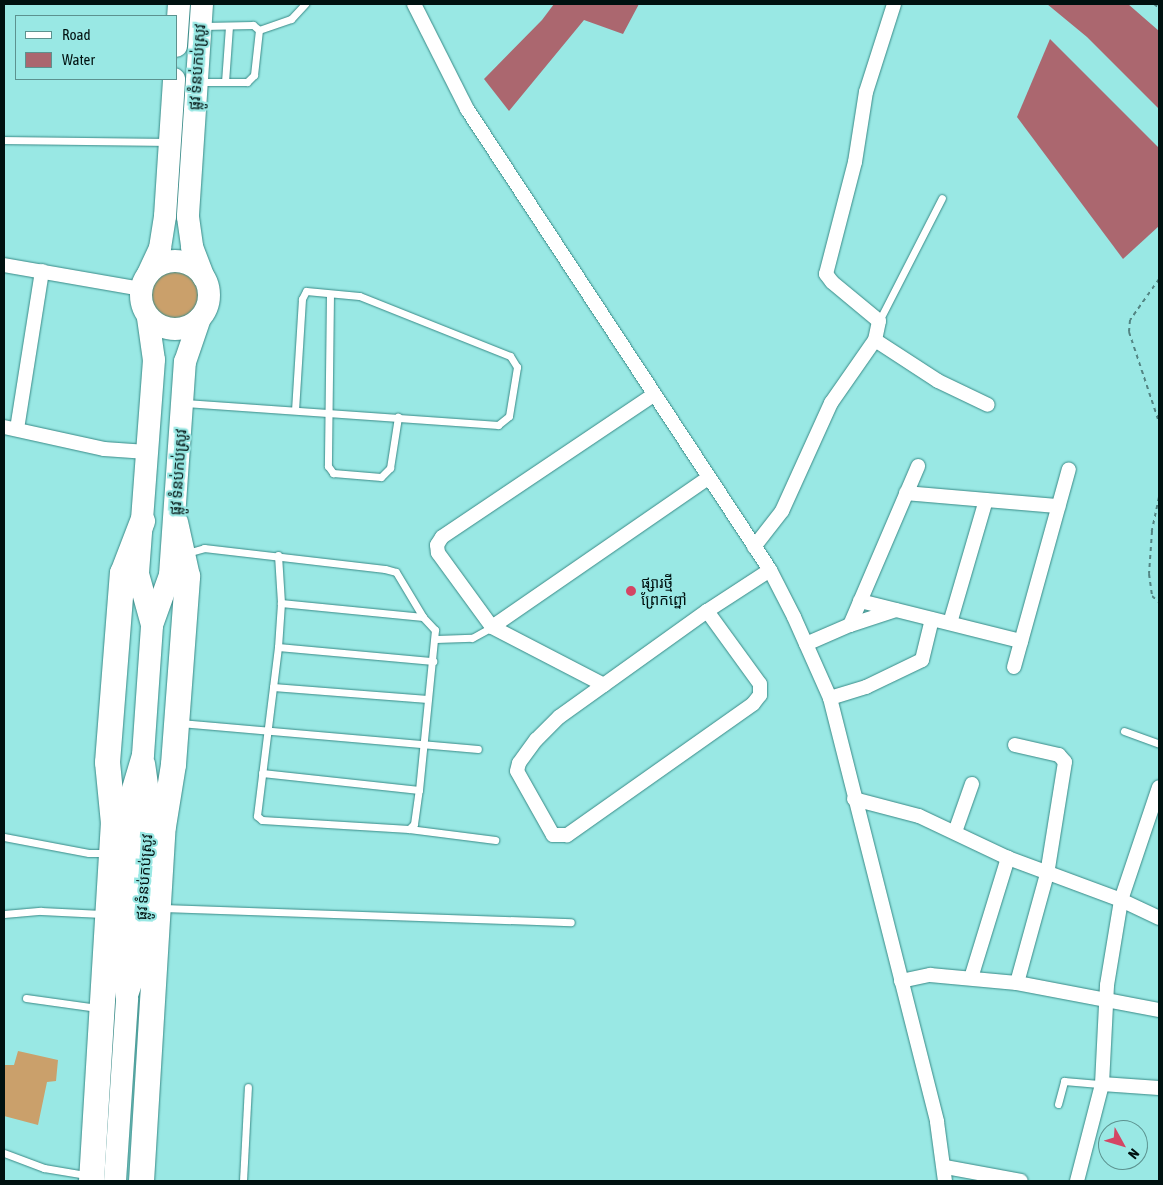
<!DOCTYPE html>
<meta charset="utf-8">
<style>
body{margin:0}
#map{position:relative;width:1163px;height:1185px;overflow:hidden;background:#99e8e4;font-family:"Asap Condensed","Noto Sans Khmer",sans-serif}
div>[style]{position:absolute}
.green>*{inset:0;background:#caa06b}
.round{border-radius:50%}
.water>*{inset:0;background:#ab676f}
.path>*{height:2px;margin-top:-1px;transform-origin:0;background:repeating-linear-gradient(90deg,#528482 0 4px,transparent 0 8px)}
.roads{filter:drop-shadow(0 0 1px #398a87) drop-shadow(0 0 1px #398a87)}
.lane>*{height:7px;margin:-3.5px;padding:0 3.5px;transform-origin:3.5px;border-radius:3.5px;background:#fff}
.street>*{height:14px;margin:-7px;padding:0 7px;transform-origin:7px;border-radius:7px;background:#fff}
.primary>*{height:22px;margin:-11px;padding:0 11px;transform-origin:11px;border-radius:11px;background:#fff}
.primary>.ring{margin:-11px;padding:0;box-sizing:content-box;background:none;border:22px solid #fff;border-radius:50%}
.highway>*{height:25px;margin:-12.5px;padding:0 12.5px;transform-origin:12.5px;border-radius:12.5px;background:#fff}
.dots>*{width:14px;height:14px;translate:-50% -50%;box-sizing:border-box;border:2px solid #99e8e4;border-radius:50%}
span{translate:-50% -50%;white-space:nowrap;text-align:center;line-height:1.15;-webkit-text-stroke:4.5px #99e8e4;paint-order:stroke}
.street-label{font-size:15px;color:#001110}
.poi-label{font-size:15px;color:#001110}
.left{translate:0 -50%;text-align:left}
.frame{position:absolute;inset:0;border:5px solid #001110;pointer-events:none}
.legend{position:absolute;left:15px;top:15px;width:162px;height:65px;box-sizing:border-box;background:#99e8e4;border:1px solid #5c928f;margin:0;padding:6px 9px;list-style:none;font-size:15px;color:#001110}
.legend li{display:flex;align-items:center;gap:10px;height:25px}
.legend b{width:25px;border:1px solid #5c928f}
.north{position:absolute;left:1098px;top:1120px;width:50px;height:50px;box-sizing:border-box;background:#99e8e4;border:1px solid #5c928f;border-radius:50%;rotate:129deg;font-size:14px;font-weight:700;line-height:20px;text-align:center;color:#001110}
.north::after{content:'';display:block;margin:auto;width:18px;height:22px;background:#d44564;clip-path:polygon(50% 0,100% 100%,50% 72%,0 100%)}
</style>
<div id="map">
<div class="green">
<div class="round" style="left:150px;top:271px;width:50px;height:50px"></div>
<div style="clip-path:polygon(18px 1051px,58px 1060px,56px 1081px,47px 1082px,38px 1125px,4px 1116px,4px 1065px,14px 1065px)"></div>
</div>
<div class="water">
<div style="clip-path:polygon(554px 4px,639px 4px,623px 34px,584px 20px,509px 111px,484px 79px,542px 20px)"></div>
<div style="clip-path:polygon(1047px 4px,1128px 4px,1159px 31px,1159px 109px,1087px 37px)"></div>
<div style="clip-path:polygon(1050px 39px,1159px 148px,1159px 226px,1123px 259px,1017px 117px)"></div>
</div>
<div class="path">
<div style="left:1154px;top:4px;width:6px;rotate:39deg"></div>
<div style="left:1159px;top:279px;width:50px;rotate:125.3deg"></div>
<div style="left:1130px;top:320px;width:12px;rotate:95deg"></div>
<div style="left:1129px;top:332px;width:95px;rotate:71.6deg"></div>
<div style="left:1159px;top:497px;width:35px;rotate:102deg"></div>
<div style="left:1152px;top:531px;width:43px;rotate:94deg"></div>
<div style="left:1149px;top:574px;width:22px;rotate:82deg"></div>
<div style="left:1152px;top:596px;width:9px;rotate:41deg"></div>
</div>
<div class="roads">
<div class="lane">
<div style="left:259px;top:30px;width:34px;rotate:-19deg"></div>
<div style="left:291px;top:19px;width:21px;rotate:-47deg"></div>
<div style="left:200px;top:82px;width:47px"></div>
<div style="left:247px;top:82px;width:10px;rotate:-45deg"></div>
<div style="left:254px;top:75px;width:45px;rotate:-83.7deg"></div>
<div style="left:259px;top:30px;width:8px;rotate:-140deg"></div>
<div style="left:253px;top:25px;width:50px;rotate:178.9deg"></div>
<div style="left:225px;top:82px;width:56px;rotate:-85.9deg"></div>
<div style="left:4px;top:140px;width:163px;rotate:0.7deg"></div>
<div style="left:330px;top:294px;width:172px;rotate:90.7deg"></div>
<div style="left:328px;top:466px;width:9px;rotate:54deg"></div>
<div style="left:333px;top:473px;width:48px;rotate:4.8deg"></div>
<div style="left:381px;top:477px;width:13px;rotate:-45deg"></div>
<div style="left:390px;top:468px;width:52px;rotate:-81.1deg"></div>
<div style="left:879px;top:321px;width:138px;rotate:-62.9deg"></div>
<div style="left:185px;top:403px;width:314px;rotate:4deg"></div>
<div style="left:498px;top:425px;width:14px;rotate:-39deg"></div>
<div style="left:509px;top:416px;width:50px;rotate:-80.7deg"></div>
<div style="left:517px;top:367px;width:13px;rotate:-122deg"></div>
<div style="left:510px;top:356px;width:162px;rotate:-158.3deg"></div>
<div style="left:359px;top:296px;width:53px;rotate:-174.6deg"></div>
<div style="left:306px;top:291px;width:9px;rotate:117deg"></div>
<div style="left:302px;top:299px;width:110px;rotate:93.6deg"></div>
<div style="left:187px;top:553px;width:18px;rotate:-16deg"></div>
<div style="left:204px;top:548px;width:182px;rotate:6.6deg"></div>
<div style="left:385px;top:569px;width:11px;rotate:15deg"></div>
<div style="left:396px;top:572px;width:52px;rotate:59deg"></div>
<div style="left:278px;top:555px;width:48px;rotate:86.4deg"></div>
<div style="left:281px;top:603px;width:44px;rotate:93.9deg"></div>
<div style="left:278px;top:647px;width:170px;rotate:97.1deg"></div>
<div style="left:257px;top:816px;width:6px;rotate:39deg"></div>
<div style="left:262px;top:820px;width:147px;rotate:3.5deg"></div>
<div style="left:409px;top:829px;width:7px;rotate:-45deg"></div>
<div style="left:414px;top:824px;width:34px;rotate:-82deg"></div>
<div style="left:419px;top:790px;width:161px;rotate:-84.3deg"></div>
<div style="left:435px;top:630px;width:18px;rotate:-133deg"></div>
<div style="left:423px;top:617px;width:143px;rotate:-174.4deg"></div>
<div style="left:436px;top:639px;width:36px;rotate:-2deg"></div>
<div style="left:472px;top:638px;width:23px;rotate:-29deg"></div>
<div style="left:278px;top:647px;width:156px;rotate:5.2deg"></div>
<div style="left:273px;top:687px;width:155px;rotate:4.4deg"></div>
<div style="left:180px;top:723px;width:299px;rotate:5deg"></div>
<div style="left:1124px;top:731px;width:37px;rotate:20deg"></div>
<div style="left:262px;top:773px;width:158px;rotate:6.2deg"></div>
<div style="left:409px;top:829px;width:87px;rotate:7.3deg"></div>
<div style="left:4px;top:837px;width:86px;rotate:10.7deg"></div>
<div style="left:89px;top:853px;width:18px"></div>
<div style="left:163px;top:908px;width:408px;rotate:2deg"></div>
<div style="left:4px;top:914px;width:37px;rotate:-5deg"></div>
<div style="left:41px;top:911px;width:61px;rotate:2.8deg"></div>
<div style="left:26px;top:998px;width:72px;rotate:8deg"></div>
<div style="left:1058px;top:1104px;width:24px;rotate:-75deg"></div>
<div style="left:1064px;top:1081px;width:38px;rotate:5deg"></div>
<div style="left:4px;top:1153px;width:43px;rotate:20.6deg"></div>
<div style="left:44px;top:1168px;width:43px;rotate:9.5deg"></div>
<div style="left:243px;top:1181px;width:94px;rotate:-87deg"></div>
</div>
<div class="street">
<div style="left:414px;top:4px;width:118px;rotate:63.2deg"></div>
<div style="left:467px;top:109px;width:552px;rotate:56.68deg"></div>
<div style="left:770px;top:570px;width:53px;rotate:62.9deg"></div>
<div style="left:794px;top:617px;width:89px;rotate:66deg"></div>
<div style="left:830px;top:698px;width:437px;rotate:75.8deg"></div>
<div style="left:937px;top:1122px;width:60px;rotate:82.3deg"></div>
<div style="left:4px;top:265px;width:139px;rotate:9.9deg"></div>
<div style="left:875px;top:340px;width:75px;rotate:33.1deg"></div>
<div style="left:938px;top:381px;width:55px;rotate:25.6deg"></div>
<div style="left:4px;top:427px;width:102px;rotate:12.4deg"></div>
<div style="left:104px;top:449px;width:43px;rotate:4deg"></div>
<div style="left:17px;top:429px;width:160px;rotate:-81deg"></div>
<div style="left:906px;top:493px;width:153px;rotate:4.9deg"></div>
<div style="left:754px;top:547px;width:46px;rotate:-52.1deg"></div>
<div style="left:782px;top:511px;width:119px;rotate:-65.6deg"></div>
<div style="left:831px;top:403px;width:77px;rotate:-55.1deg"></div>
<div style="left:875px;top:340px;width:19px;rotate:-78deg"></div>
<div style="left:879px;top:321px;width:61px;rotate:-140.3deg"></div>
<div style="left:832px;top:282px;width:10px;rotate:-127deg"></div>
<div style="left:826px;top:274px;width:116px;rotate:-75.5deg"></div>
<div style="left:855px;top:162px;width:71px;rotate:-81.1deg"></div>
<div style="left:866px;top:92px;width:92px;rotate:-72.3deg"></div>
<div style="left:860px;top:601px;width:166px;rotate:14deg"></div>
<div style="left:707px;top:611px;width:90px;rotate:54deg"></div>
<div style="left:760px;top:684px;width:11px;rotate:90deg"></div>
<div style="left:760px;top:695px;width:11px;rotate:128deg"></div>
<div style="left:753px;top:704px;width:228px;rotate:144.8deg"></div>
<div style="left:567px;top:835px;width:14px;rotate:180deg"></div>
<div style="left:553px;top:835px;width:73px;rotate:-119.4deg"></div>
<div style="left:517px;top:771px;width:8px;rotate:-76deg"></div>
<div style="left:519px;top:763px;width:29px;rotate:-54deg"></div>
<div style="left:536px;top:740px;width:33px;rotate:-45deg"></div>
<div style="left:559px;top:717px;width:182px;rotate:-35.6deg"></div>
<div style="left:707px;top:611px;width:75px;rotate:-33.1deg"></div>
<div style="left:950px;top:623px;width:128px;rotate:-73.7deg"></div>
<div style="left:850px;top:625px;width:48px;rotate:-18.1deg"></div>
<div style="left:492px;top:627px;width:262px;rotate:-34.6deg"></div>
<div style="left:806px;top:644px;width:48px;rotate:-23.4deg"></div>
<div style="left:850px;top:625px;width:173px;rotate:-66.8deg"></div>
<div style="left:1014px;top:667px;width:205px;rotate:-74.5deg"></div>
<div style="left:604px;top:685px;width:126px;rotate:-152.6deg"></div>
<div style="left:492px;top:627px;width:92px;rotate:-126.1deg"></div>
<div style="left:438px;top:553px;width:8px;rotate:-97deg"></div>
<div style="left:437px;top:545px;width:9px;rotate:-58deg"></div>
<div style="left:442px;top:537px;width:254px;rotate:-33.9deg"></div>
<div style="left:830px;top:698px;width:38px;rotate:-17deg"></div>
<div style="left:866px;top:687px;width:62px;rotate:-25.7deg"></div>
<div style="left:922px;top:660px;width:42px;rotate:-76.3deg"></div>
<div style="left:1015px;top:745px;width:45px;rotate:12.8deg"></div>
<div style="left:1059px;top:755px;width:9px;rotate:49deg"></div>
<div style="left:1065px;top:762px;width:113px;rotate:99.1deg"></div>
<div style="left:1047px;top:874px;width:113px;rotate:105.4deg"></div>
<div style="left:854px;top:799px;width:67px;rotate:14.7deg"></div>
<div style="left:919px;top:816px;width:98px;rotate:25.3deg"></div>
<div style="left:1008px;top:858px;width:121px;rotate:20.4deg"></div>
<div style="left:1121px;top:900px;width:42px;rotate:25.3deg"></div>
<div style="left:955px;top:832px;width:51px;rotate:-70.5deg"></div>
<div style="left:971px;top:978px;width:126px;rotate:-72.9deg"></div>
<div style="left:901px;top:981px;width:30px;rotate:-12deg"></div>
<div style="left:930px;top:975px;width:87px;rotate:5.3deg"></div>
<div style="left:1017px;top:983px;width:145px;rotate:10.8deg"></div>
<div style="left:1102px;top:1084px;width:57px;rotate:4deg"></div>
<div style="left:945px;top:1167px;width:77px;rotate:10.4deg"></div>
<div style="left:1077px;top:1181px;width:100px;rotate:-75.5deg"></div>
<div style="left:1102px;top:1084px;width:99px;rotate:-87.1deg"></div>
<div style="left:1107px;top:985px;width:86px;rotate:-80.6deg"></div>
<div style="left:1121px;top:900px;width:119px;rotate:-71.4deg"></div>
</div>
<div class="primary">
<div style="left:202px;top:4px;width:213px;rotate:93.8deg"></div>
<div style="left:188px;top:217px;width:30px;rotate:82deg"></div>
<div style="left:192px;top:247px;width:33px;rotate:69deg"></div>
<div style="left:176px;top:46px;width:42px;rotate:-85.9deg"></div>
<div class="ring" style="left:141px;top:261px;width:46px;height:46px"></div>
<div style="left:148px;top:274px;width:29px;rotate:-65deg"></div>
<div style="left:160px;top:248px;width:32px;rotate:-81deg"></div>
<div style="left:165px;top:216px;width:137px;rotate:-86.2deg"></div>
<div style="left:148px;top:318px;width:42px;rotate:81.9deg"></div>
<div style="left:154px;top:360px;width:215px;rotate:94.3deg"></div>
<div style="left:138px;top:574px;width:53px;rotate:74.6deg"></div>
<div style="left:128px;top:992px;width:36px;rotate:-72deg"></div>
<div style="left:139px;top:958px;width:159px;rotate:-86.4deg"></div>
<div style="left:149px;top:799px;width:35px;rotate:-98deg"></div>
<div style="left:115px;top:1181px;width:183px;rotate:-86.2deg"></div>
<div style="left:127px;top:998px;width:41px;rotate:-98.3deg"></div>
<div style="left:121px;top:957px;width:158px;rotate:-86.7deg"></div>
<div style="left:130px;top:799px;width:46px;rotate:-73.5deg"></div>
<div style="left:143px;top:755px;width:130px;rotate:-86deg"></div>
<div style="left:152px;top:625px;width:53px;rotate:-70.2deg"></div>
<div style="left:170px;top:575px;width:214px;rotate:-86deg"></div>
<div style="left:185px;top:362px;width:46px;rotate:-71.2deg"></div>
</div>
<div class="highway">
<div style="left:91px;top:1181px;width:359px;rotate:-86.5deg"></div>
<div style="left:113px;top:823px;width:61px;rotate:-95.6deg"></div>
<div style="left:107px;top:762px;width:190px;rotate:-85.5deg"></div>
<div style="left:122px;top:573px;width:56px;rotate:-69deg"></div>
<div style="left:141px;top:1181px;width:356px;rotate:-86.5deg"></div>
<div style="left:163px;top:826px;width:63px;rotate:-80.8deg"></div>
<div style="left:173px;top:764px;width:189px;rotate:-85.7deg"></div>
<div style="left:187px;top:576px;width:55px;rotate:-102.5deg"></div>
</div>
</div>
<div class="dots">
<div style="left:631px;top:591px;background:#d44564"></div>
</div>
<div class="street-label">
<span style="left:197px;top:67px;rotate:-86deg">ផ្លូវ ទំនប់កប់ស្រូវ</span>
<span style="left:178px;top:472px;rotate:-86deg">ផ្លូវ ទំនប់កប់ស្រូវ</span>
<span style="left:144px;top:877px;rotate:-86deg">ផ្លូវ ទំនប់កប់ស្រូវ</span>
</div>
<div class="poi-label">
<span class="left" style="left:641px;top:591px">ផ្សារថ្មី<br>ព្រែកព្នៅ</span>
</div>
<div class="frame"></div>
<ul class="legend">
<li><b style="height:6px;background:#fff"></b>Road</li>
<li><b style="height:14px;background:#ab676f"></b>Water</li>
</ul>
<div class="north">N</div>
</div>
